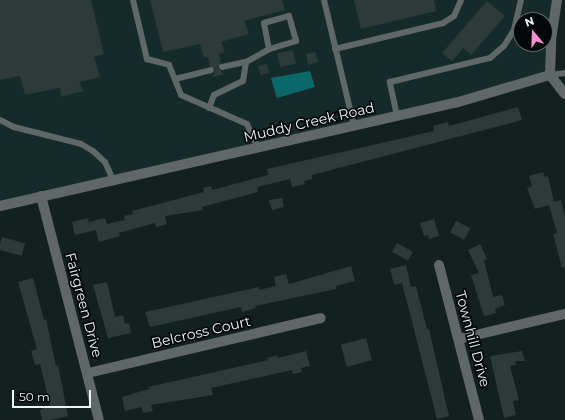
<!DOCTYPE html>
<style>
body{margin:0}
#map{position:relative;width:565px;height:420px;overflow:hidden;background:#12201f;font-family:Montserrat,sans-serif}
div>[style]{position:absolute}
.built>*{inset:0;background:#142b2a}
.water>*{inset:0;background:#0a6968}
.building>*{inset:0;background:#2c3a39;transform-origin:0 0}
.service>*{height:6px;margin:-3px;padding:0 3px;transform-origin:3px;border-radius:3px;background:#606767}
.minor>*{height:10px;margin:-5px;padding:0 5px;transform-origin:5px;border-radius:5px;background:#606767}
.tertiary>*{height:10px;margin:-5px;padding:0 5px;transform-origin:5px;border-radius:5px;background:#606767}
span{translate:-50% -50%;white-space:nowrap;text-align:center;line-height:1.15;-webkit-text-stroke:3.5px #040808;paint-order:stroke}
.street-label{font-size:14px;color:#edf6f5}
.north{position:absolute;left:513px;top:12px;width:40px;height:40px;box-sizing:border-box;background:#040808;border:1px solid #616767;border-radius:50%;rotate:341deg;font-size:11px;font-weight:700;line-height:16px;text-align:center;color:#edf6f5}
.north::after{content:'';display:block;margin:auto;width:14px;height:18px;background:#f690cf;clip-path:polygon(50% 0,100% 100%,50% 72%,0 100%)}
.scale{position:absolute;left:12px;top:390px;width:79px;height:18px;box-sizing:border-box;border:2px solid #edf6f5;border-top:0;padding-left:5px;font-size:12px;line-height:14px;white-space:nowrap;color:#edf6f5;-webkit-text-stroke:3px #040808;paint-order:stroke}
</style>
<div id="map">
<div class="built">
<div style="clip-path:polygon(evenodd,0 0,553px 0,550px 75px,517px 86px,0 206px,0 0,521px 20px,545px 20px,545px 44px,521px 44px,521px 20px)"></div>
</div>
<div class="water">
<div style="clip-path:polygon(310px 71px,315px 87px,277px 98px,271px 78px)"></div>
</div>
<div class="building">
<div style="clip-path:polygon(0 0,91px 0,104px 54px,94px 57px,100px 77px,79px 82px,83px 91px,61px 97px,60px 88px,25px 95px,20px 76px,0 80px)"></div>
<div style="clip-path:polygon(150px 0,282px 0,285px 10px,244px 21px,249px 34px,221px 42px,225px 52px,219px 54px,221px 63px,218px 68px,224px 74px,213px 77px,215px 69px,210px 66px,208px 57px,204px 58px,200px 44px,163px 52px)"></div>
<div style="clip-path:polygon(354px 0,434px 0,436px 11px,361px 29px)"></div>
<div style="clip-path:polygon(487px 1px,505px 16px,471px 55px,463px 48px,452px 61px,442px 53px)"></div>
<div style="left:293px;top:50px;width:14px;height:16px;rotate:78deg"></div>
<div style="clip-path:polygon(315px 52px,318px 62px,308px 65px,306px 54px)"></div>
<div style="left:267px;top:64px;width:9px;height:9px;rotate:77deg"></div>
<div style="clip-path:polygon(518px 107px,522px 120px,312px 175px,312px 179px,304px 181px,305px 184px,292px 187px,290px 179px,257px 187px,258px 192px,202px 207px,203px 210px,165px 216px,167px 224px,156px 227px,155px 223px,119px 233px,120px 236px,99px 242px,96px 230px,75px 235px,72px 222px,88px 218px,89px 222px,105px 218px,107px 224px,125px 220px,124px 216px,133px 214px,132px 211px,204px 192px,203px 188px,211px 186px,212px 190px,268px 175px,267px 169px,434px 131px,433px 126px,448px 122px,449px 126px)"></div>
<div style="clip-path:polygon(543px 172px,545px 177px,548px 176px,554px 202px,561px 200px,565px 216px,565px 267px,562px 268px,553px 234px,557px 233px,549px 205px,535px 209px,527px 188px,532px 186px,529px 176px)"></div>
<div style="clip-path:polygon(282px 198px,284px 207px,272px 210px,269px 200px)"></div>
<div style="clip-path:polygon(434px 219px,439px 236px,429px 239px,428px 235px,424px 236px,420px 223px)"></div>
<div style="left:456px;top:221px;width:16px;height:13px;rotate:27deg"></div>
<div style="left:2px;top:237px;width:24px;height:13px;rotate:15deg"></div>
<div style="left:397px;top:243px;width:18px;height:10px;rotate:29deg"></div>
<div style="clip-path:polygon(480px 244px,487px 259px,484px 260px,493px 297px,502px 295px,505px 305px,495px 309px,496px 313px,484px 316px,471px 275px,479px 273px,468px 250px)"></div>
<div style="clip-path:polygon(406px 265px,411px 287px,416px 286px,427px 329px,429px 329px,449px 416px,437px 419px,402px 283px,394px 285px,390px 269px)"></div>
<div style="clip-path:polygon(351px 266px,355px 281px,336px 286px,336px 289px,255px 306px,256px 308px,242px 312px,241px 307px,150px 327px,145px 312px,259px 287px,259px 290px,276px 286px,274px 277px,286px 274px,289px 284px)"></div>
<div style="clip-path:polygon(33px 278px,44px 320px,46px 319px,56px 366px,58px 365px,68px 416px,50px 420px,42px 420px,40px 410px,50px 405px,40px 364px,35px 365px,31px 351px,37px 349px,18px 282px)"></div>
<div style="clip-path:polygon(107px 282px,115px 317px,123px 315px,125px 324px,129px 323px,131px 333px,108px 338px,93px 285px)"></div>
<div style="left:366px;top:338px;width:23px;height:26px;rotate:75deg"></div>
<div style="clip-path:polygon(306px 351px,310px 366px,301px 368px,302px 372px,293px 374px,292px 370px,211px 388px,213px 395px,151px 405px,153px 411px,143px 413px,142px 407px,125px 411px,122px 397px,149px 389px,148px 387px,268px 360px,267px 358px,277px 355px,278px 358px)"></div>
<div style="clip-path:polygon(522px 351px,525px 361px,515px 361px,516px 365px,510px 366px,519px 400px,513px 401px,516px 415px,504px 418px,490px 356px)"></div>
</div>
<div class="service">
<div style="left:133px;top:0;width:61px;rotate:76.7deg"></div>
<div style="left:147px;top:59px;width:23px;rotate:15deg"></div>
<div style="left:169px;top:65px;width:32px;rotate:68deg"></div>
<div style="left:181px;top:95px;width:72px;rotate:23.7deg"></div>
<div style="left:247px;top:124px;width:26px;rotate:65deg"></div>
<div style="left:324px;top:0;width:130px;rotate:76.6deg"></div>
<div style="left:335px;top:49px;width:111px;rotate:-13.5deg"></div>
<div style="left:443px;top:23px;width:13px;rotate:-32deg"></div>
<div style="left:454px;top:16px;width:17px;rotate:-66deg"></div>
<div style="left:222px;top:67px;width:25px;rotate:-12deg"></div>
<div style="left:246px;top:62px;width:26px;rotate:-29deg"></div>
<div style="left:269px;top:49px;width:26px;rotate:-101deg"></div>
<div style="left:264px;top:23px;width:26px;rotate:-16deg"></div>
<div style="left:289px;top:16px;width:26px;rotate:74deg"></div>
<div style="left:296px;top:41px;width:28px;rotate:163deg"></div>
<div style="left:550px;top:75px;width:15px;rotate:-8deg"></div>
<div style="left:175px;top:79px;width:37px;rotate:-14deg"></div>
<div style="left:209px;top:108px;width:14px;rotate:-69deg"></div>
<div style="left:214px;top:95px;width:32px;rotate:-26deg"></div>
<div style="left:243px;top:81px;width:19px;rotate:-81deg"></div>
<div style="left:397px;top:116px;width:35px;rotate:-102deg"></div>
<div style="left:390px;top:82px;width:103px;rotate:-13.5deg"></div>
<div style="left:490px;top:58px;width:18px;rotate:-41deg"></div>
<div style="left:504px;top:46px;width:19px;rotate:-58deg"></div>
<div style="left:514px;top:30px;width:31px;rotate:-77deg"></div>
<div style="left:0;top:120px;width:16px;rotate:27deg"></div>
<div style="left:14px;top:127px;width:69px;rotate:14.2deg"></div>
<div style="left:81px;top:144px;width:14px;rotate:30deg"></div>
<div style="left:93px;top:151px;width:16px;rotate:43deg"></div>
<div style="left:105px;top:162px;width:20px;rotate:66deg"></div>
</div>
<div class="minor">
<div style="left:550px;top:75px;width:24px;rotate:52deg"></div>
<div style="left:41px;top:196px;width:231px;rotate:75.5deg"></div>
<div style="left:439px;top:265px;width:160px;rotate:75.5deg"></div>
<div style="left:459px;top:339px;width:109px;rotate:-13.3deg"></div>
<div style="left:88px;top:373px;width:239px;rotate:-13.3deg"></div>
</div>
<div class="tertiary">
<div style="left:0;top:206px;width:467px;rotate:-12.8deg"></div>
<div style="left:455px;top:103px;width:99px;rotate:-16.4deg"></div>
<div style="left:550px;top:75px;width:35px;rotate:-88deg"></div>
<div style="left:551px;top:40px;width:40px;rotate:-81.5deg"></div>
</div>
<div class="street-label">
<span style="left:309px;top:122px;rotate:-13deg">Muddy Creek Road</span>
<span style="left:84px;top:305px;rotate:75deg">Fairgreen Drive</span>
<span style="left:201px;top:332px;rotate:-13deg">Belcross Court</span>
<span style="left:473px;top:339px;rotate:75deg">Townhill Drive</span>
</div>
<div class="north">N</div>
<div class="scale">50 m</div>
</div>
